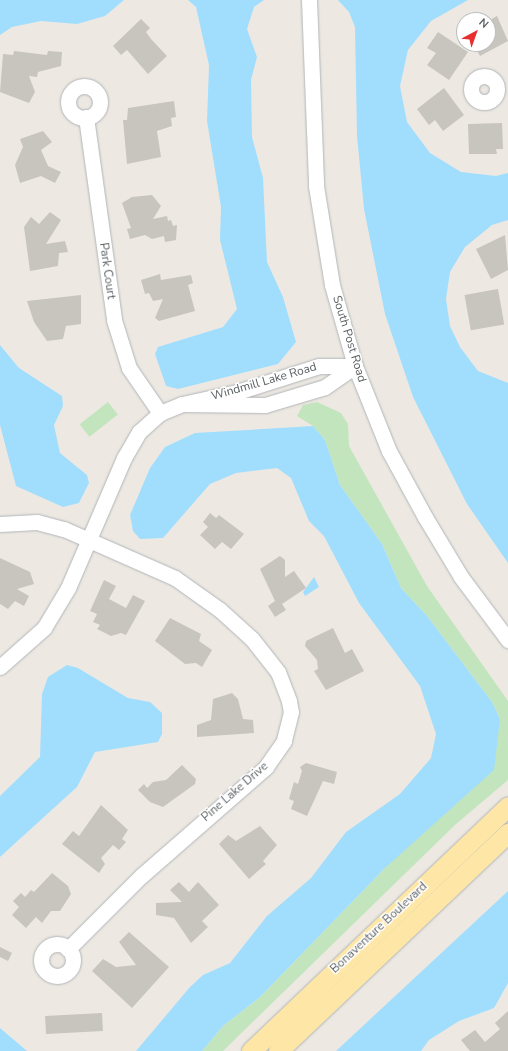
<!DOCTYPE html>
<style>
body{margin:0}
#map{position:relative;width:508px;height:1051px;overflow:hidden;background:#ede9e2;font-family:"Nunito Sans",sans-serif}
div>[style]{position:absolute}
.green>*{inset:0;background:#c2e5be;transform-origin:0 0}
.water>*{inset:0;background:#a1defe}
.building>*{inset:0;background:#c8c4be;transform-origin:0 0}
.roads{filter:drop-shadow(0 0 1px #b2b5b9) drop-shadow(0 0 1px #b2b5b9)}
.minor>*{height:15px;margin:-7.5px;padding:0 7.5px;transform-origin:7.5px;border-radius:7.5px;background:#fff}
.minor>.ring{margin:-7.5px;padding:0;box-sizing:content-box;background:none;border:15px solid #fff;border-radius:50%}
.major>*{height:19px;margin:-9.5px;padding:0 9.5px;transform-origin:9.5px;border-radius:9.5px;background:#fee7a6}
span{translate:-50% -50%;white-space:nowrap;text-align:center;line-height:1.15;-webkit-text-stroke:3px #fff;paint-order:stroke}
.street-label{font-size:12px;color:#5a5f62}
.north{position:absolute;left:456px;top:12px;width:40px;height:40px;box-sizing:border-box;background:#fff;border:1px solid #bdbfc0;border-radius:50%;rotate:41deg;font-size:11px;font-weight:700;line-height:16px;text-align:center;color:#5a5f62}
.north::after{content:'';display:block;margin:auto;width:14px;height:18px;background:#e72e31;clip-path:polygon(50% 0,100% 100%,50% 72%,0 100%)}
</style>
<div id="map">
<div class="green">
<div style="left:108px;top:402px;width:16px;height:36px;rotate:52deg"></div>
<div style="clip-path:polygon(317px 402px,341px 413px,348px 424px,349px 446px,427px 586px,508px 701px,508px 780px,456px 824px,223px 1051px,202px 1051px,223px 1026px,260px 997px,385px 868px,500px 719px,492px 702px,427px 616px,401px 588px,382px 544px,340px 485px,325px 440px,313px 426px,297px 416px,303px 405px)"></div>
</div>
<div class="water">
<div style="clip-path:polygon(0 0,124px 0,105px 16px,77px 24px,41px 21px,12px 27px,0 35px)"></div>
<div style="clip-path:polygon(188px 0,264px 0,254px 7px,247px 29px,257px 57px,251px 80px,252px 137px,263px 178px,267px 262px,283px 297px,296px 342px,278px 364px,178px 389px,166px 386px,155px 354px,158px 347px,223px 327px,237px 309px,220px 240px,221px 207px,207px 121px,209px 65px,196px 7px)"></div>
<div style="clip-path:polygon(338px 0,468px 0,431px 21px,408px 50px,400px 86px,407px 122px,430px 153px,461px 172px,496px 176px,508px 173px,508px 220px,492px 225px,465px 247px,450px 272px,446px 299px,450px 326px,460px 347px,478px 371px,508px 383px,508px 563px,467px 504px,413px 397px,385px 314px,364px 209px,357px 136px,355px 27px,349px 12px)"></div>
<div style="clip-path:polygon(0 345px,19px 368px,62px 396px,63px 406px,54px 425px,60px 453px,87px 475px,89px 483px,79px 503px,63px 507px,16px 486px,0 425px)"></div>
<div style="clip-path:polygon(313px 426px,325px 440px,340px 485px,382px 544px,401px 588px,427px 616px,492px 702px,500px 719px,494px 770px,385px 868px,260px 997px,223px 1026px,202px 1051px,136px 1051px,190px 987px,203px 975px,230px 963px,267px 916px,311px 878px,346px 832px,400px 794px,431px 758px,436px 734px,420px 686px,359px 603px,324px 536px,309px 521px,291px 478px,277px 468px,236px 473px,210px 484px,163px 538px,140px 539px,133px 531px,130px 515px,150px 468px,165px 447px,195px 433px)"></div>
<div style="clip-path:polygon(314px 577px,319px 587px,305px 596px,303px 592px)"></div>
<div style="clip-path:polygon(67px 665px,78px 668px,128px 698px,150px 702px,162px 713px,162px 734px,158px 742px,95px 752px,77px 787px,0 857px,0 796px,40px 757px,42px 694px,48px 677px)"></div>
<div style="clip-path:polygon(508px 891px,508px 983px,494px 1008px,459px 1021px,429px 1040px,421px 1051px,336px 1051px)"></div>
<div style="clip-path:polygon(0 1028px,27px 1051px,0 1051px)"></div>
</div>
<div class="building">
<div style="clip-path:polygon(497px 16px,508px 41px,480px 56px,473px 44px,488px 44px,488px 21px)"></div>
<div style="clip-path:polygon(141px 19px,150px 28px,146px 32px,151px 39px,167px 56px,148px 74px,127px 50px,121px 55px,113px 46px)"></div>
<div style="clip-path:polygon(438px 32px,468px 52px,449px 80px,427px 65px,436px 53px,427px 48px)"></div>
<div style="clip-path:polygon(14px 51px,47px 55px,48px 51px,62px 52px,61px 66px,38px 72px,37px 77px,29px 76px,35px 92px,29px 103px,0 92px,3px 54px,13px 55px)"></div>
<div style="clip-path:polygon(444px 88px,464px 115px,443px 131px,435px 120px,429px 125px,417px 109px)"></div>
<div style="clip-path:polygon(174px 101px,176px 117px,171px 118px,172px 126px,157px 131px,161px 157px,127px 164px,123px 120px,127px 120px,128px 108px)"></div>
<div style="clip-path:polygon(502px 123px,503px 149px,496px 149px,497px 154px,469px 154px,468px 124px)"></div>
<div style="clip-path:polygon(43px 131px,52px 142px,41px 150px,48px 166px,61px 172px,55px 183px,41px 176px,20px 183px,15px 165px,23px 147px,20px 139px)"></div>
<div style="clip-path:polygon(152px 195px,161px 206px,153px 219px,167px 216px,168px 221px,171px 220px,173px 226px,177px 225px,176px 240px,165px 242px,164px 236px,152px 239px,145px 235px,130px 239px,127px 229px,131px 228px,122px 203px,132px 197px)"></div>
<div style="clip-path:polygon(50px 212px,61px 220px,46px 244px,65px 241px,68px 252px,59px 253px,58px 266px,30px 271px,24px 227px,31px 217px,39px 224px)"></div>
<div style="clip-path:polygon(505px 235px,508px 270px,491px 279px,476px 249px)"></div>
<div style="clip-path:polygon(160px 274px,161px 280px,191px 275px,193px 283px,188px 285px,195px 311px,159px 321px,155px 318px,163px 299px,153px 301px,149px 293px,145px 294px,141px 280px)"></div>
<div style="left:498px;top:289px;width:36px;height:34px;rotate:80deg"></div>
<div style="clip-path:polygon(81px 295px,81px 324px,66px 326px,63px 339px,47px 341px,34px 322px,27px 301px)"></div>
<div style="clip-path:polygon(210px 513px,216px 518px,219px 515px,244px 534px,231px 549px,222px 542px,215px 549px,200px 535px,208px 527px,203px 522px)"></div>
<div style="clip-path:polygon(280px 556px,285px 560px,285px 577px,294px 571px,306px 588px,282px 604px,286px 610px,275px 617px,268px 606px,275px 601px,260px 569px)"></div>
<div style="clip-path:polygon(0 558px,30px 572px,34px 584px,17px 589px,29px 596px,24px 606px,15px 601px,8px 609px,0 604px)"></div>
<div style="clip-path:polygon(104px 580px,116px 586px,109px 599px,126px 608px,133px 595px,145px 601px,126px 635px,121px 633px,111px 636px,97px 629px,100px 625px,93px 622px,97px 614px,90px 611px)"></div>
<div style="clip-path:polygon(170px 618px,201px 634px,199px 641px,212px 650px,202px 667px,196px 663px,185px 664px,155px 641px)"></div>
<div style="clip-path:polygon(333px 628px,345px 653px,352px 649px,364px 671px,326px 690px,314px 671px,318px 669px,317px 660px,305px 646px,306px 641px)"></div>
<div style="clip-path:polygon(232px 693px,238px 699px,243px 719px,253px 720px,254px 733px,197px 737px,197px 725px,211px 720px,213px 699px)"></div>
<div style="clip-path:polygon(306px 763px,337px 772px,334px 784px,323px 781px,307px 816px,291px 809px,294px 801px,289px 799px,294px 782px,298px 784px,302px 771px,300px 767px)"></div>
<div style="clip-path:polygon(182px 765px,196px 779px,195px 784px,163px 807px,150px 802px,138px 790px,144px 784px,147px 788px,153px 782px,166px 780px)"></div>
<div style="clip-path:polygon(101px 805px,128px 830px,122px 839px,126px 842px,119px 850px,113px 845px,101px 858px,105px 864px,99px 873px,62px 844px,73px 831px,79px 836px)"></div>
<div style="clip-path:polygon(260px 826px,277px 845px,263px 861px,266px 864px,249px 879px,219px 844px,228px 835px,236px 841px)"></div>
<div style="clip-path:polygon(52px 873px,68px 886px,71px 894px,60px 911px,51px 911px,42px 923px,36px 917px,26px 928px,12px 915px,19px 907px,13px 901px,21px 893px,25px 897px,31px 890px,34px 892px)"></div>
<div style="clip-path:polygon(179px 882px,189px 892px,198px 882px,219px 905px,202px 921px,208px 927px,191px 943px,174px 918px,156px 915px,156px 903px,182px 902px,170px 890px)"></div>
<div style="clip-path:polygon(129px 932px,169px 967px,132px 1008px,92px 971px,103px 959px,116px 967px,136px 965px,119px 942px)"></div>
<div style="clip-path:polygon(0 947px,12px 953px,8px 961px,0 957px)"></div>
<div style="clip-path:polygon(508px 1011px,508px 1051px,470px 1051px,461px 1040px,475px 1030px,485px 1042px,500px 1029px,495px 1023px)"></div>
<div style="left:102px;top:1013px;width:18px;height:57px;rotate:87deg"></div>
</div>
<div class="roads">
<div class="minor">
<div style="left:309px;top:0;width:186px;rotate:87.8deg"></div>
<div style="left:316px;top:186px;width:100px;rotate:80.8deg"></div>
<div style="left:332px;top:285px;width:84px;rotate:74.1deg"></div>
<div style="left:355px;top:366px;width:92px;rotate:68.2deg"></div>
<div style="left:389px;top:451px;width:75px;rotate:61.4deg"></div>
<div style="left:425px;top:517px;width:70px;rotate:59deg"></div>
<div style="left:461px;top:577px;width:79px;rotate:53.3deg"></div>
<div class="ring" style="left:471px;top:76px;width:11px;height:11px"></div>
<div class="ring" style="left:68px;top:86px;width:17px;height:17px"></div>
<div style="left:86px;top:117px;width:205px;rotate:82.1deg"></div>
<div style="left:114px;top:320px;width:50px;rotate:72.6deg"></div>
<div style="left:129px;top:368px;width:55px;rotate:55.4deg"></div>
<div style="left:0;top:524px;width:37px;rotate:-3deg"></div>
<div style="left:37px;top:522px;width:28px;rotate:15deg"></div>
<div style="left:64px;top:529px;width:121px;rotate:23.8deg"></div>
<div style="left:175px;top:578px;width:55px;rotate:35.4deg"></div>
<div style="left:220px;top:610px;width:43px;rotate:42.2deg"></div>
<div style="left:252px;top:639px;width:42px;rotate:51.8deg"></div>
<div style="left:278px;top:672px;width:31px;rotate:69deg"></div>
<div style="left:289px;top:701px;width:11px;rotate:80deg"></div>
<div style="left:291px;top:712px;width:30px;rotate:104deg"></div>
<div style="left:284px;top:741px;width:32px;rotate:125deg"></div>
<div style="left:266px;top:767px;width:164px;rotate:138.9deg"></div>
<div style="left:142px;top:875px;width:105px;rotate:135deg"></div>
<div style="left:0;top:667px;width:59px;rotate:-41.6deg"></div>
<div style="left:44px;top:628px;width:47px;rotate:-59deg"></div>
<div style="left:68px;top:588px;width:142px;rotate:-66.7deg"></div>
<div style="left:124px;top:458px;width:30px;rotate:-60deg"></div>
<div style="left:139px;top:432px;width:28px;rotate:-42deg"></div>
<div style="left:160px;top:413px;width:24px;rotate:-22deg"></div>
<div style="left:182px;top:404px;width:56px;rotate:-12.3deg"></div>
<div style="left:237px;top:392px;width:86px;rotate:-17.6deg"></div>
<div style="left:319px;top:366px;width:36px"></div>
<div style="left:355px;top:366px;width:37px;rotate:145deg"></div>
<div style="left:325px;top:387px;width:63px;rotate:163.3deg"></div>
<div style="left:265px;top:405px;width:83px;rotate:-179.3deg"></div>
<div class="ring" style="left:41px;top:944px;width:17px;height:17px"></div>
</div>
<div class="major">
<div style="left:251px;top:1051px;width:355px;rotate:-43.6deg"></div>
<div style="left:278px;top:1051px;width:317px;rotate:-43.5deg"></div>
</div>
</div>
<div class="street-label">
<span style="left:107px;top:271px;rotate:82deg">Park Court</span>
<span style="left:349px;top:339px;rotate:73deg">South Post Road</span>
<span style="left:264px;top:382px;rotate:-16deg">Windmill Lake Road</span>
<span style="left:235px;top:792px;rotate:-41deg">Pine Lake Drive</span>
<span style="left:379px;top:928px;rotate:-43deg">Bonaventure Boulevard</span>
</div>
<div class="north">N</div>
</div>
